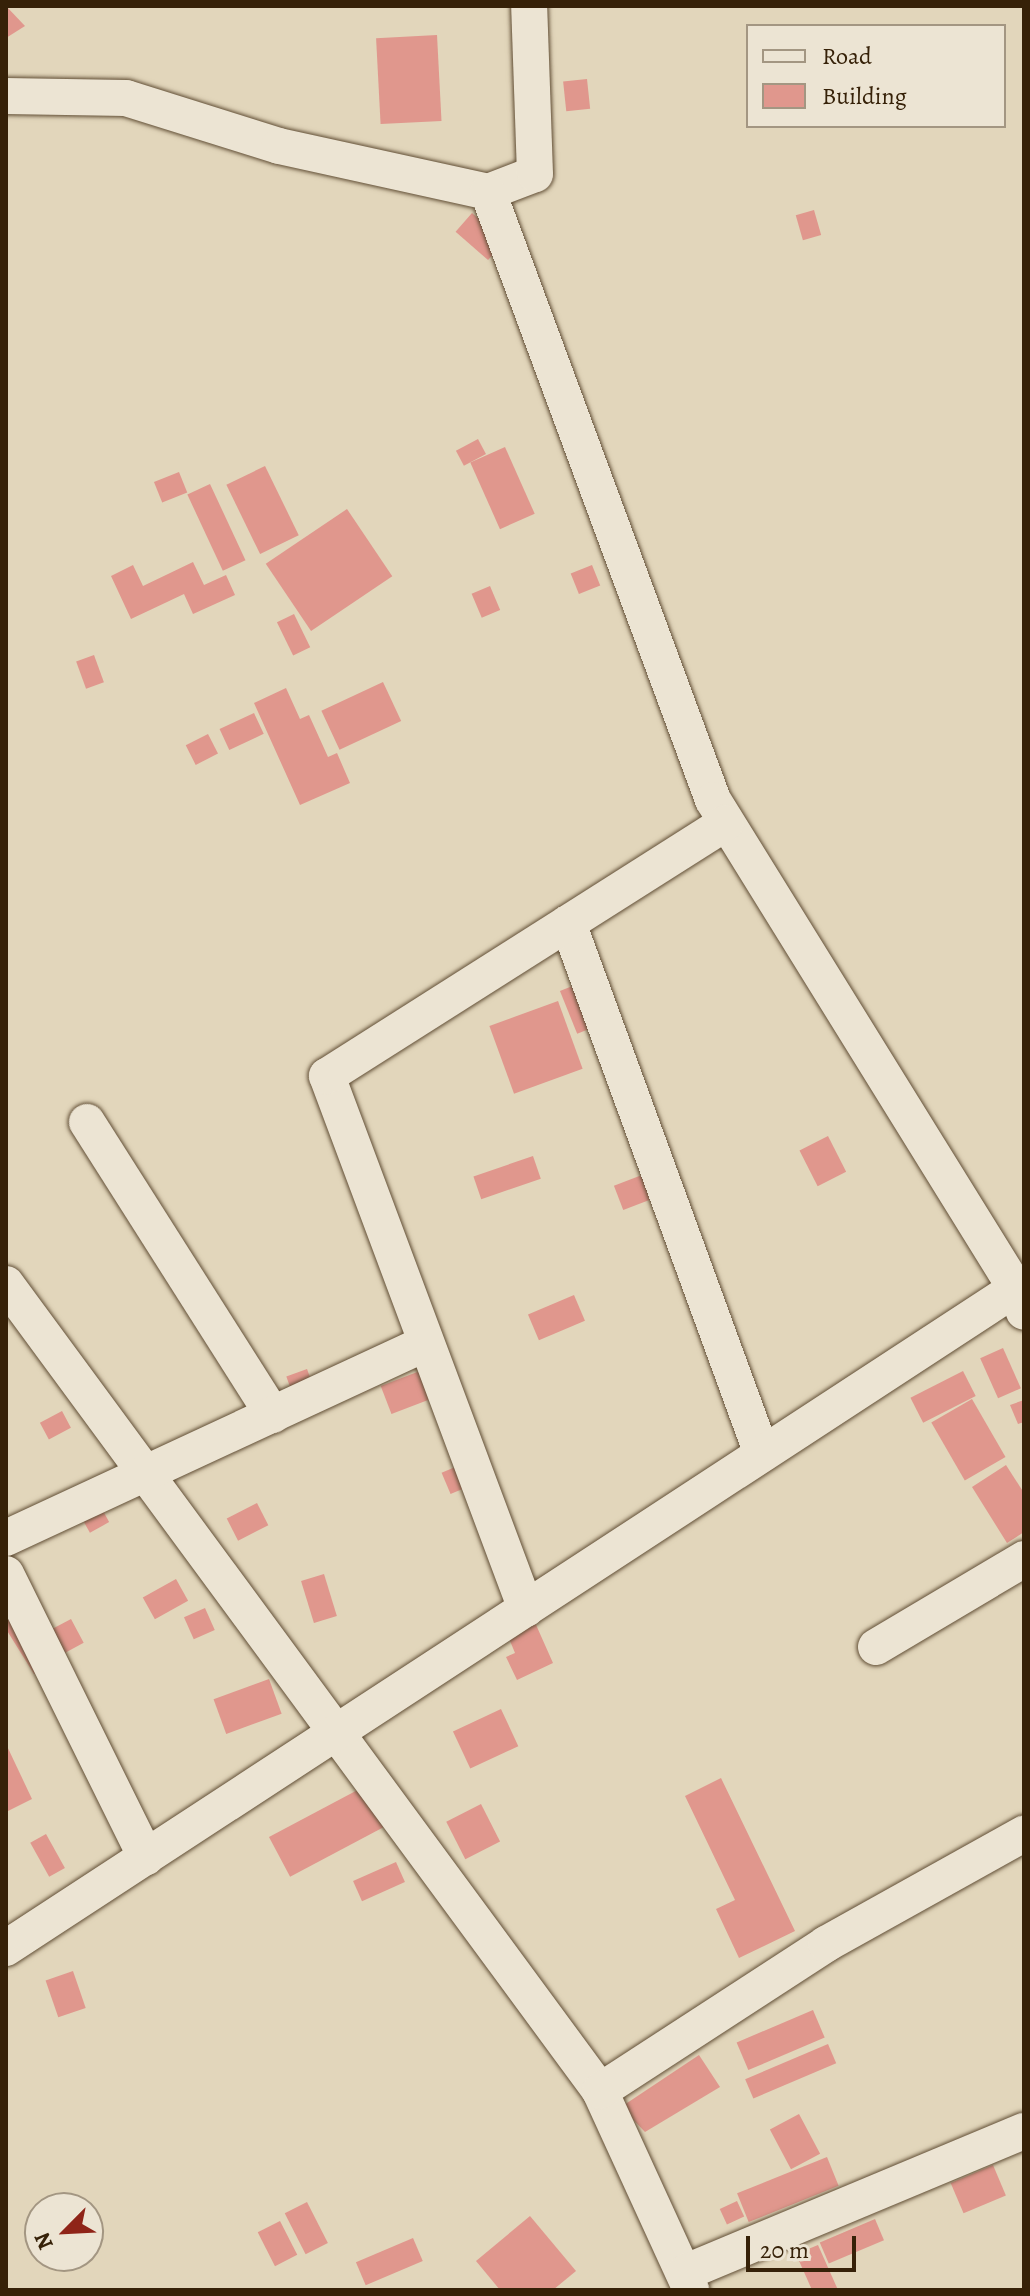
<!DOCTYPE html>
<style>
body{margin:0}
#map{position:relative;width:1030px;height:2296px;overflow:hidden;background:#e2d6bb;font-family:Alegreya,serif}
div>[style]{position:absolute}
.building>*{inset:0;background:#e0978d;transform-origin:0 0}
.roads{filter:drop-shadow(0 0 2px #614e35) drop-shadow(0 0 2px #614e35)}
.minor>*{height:36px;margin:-18px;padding:0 18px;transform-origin:18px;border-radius:18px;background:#ece4d3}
span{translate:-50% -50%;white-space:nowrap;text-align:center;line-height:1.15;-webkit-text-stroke:6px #ece4d3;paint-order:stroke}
.frame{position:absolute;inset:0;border:8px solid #362108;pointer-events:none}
.legend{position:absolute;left:746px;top:24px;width:260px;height:104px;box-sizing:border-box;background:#ece4d3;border:2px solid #a39682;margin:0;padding:10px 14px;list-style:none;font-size:24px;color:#362108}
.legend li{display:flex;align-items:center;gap:16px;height:40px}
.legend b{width:40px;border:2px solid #a39682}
.north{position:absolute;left:24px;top:2192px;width:80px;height:80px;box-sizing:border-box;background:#ece4d3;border:2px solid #a39682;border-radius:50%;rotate:246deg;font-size:22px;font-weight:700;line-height:32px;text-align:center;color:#362108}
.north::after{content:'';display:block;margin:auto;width:28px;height:36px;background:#8f2418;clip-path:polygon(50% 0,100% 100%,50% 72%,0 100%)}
.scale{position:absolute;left:746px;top:2236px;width:110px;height:36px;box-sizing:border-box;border:4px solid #362108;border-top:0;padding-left:10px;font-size:24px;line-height:28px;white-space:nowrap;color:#362108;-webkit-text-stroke:6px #ece4d3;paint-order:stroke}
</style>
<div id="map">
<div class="building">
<div style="clip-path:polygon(6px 6px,25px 26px,6px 38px)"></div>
<div style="left:437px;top:35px;width:86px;height:61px;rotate:87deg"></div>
<div style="left:587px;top:79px;width:30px;height:24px;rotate:84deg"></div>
<div style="left:814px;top:210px;width:26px;height:19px;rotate:74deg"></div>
<div style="left:472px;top:213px;width:43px;height:25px;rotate:41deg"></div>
<div style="left:478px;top:439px;width:17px;height:25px;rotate:62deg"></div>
<div style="left:505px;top:447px;width:73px;height:38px;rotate:66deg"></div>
<div style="left:265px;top:466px;width:77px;height:43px;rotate:64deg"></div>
<div style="left:179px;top:472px;width:22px;height:27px;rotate:68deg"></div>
<div style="left:210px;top:484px;width:84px;height:25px;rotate:65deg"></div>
<div style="left:347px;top:509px;width:81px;height:98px;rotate:56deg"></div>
<div style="clip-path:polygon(193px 562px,204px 585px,226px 575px,235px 595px,193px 614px,184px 594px,131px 619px,111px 576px,133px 565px,143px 586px)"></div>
<div style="left:592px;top:565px;width:22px;height:23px;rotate:68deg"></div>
<div style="left:490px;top:586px;width:26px;height:20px;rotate:67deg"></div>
<div style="left:294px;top:614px;width:37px;height:19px;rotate:64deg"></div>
<div style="left:94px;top:655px;width:29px;height:19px;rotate:70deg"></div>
<div style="left:383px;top:682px;width:43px;height:68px;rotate:65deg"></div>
<div style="clip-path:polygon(286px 688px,300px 719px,309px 715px,328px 757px,337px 753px,350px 783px,300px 805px,254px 703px)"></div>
<div style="left:254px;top:713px;width:23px;height:38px;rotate:65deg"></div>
<div style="left:208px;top:734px;width:22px;height:25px;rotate:63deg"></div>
<div style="left:585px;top:981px;width:46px;height:27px;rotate:68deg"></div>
<div style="left:558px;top:1001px;width:72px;height:73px;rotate:70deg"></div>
<div style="left:828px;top:1136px;width:40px;height:32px;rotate:63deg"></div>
<div style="left:533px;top:1156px;width:24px;height:63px;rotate:71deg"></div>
<div style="left:655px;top:1170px;width:26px;height:44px;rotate:69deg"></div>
<div style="left:574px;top:1295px;width:28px;height:50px;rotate:67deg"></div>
<div style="left:1003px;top:1348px;width:44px;height:25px;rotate:66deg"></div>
<div style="left:433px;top:1366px;width:30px;height:56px;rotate:69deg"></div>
<div style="left:307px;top:1369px;width:23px;height:22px;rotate:70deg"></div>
<div style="left:963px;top:1371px;width:28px;height:59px;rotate:63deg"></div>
<div style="left:972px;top:1399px;width:67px;height:47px;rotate:60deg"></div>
<div style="clip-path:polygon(1024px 1400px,1024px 1422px,1018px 1424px,1010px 1405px)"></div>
<div style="left:62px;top:1411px;width:19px;height:25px;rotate:62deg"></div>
<div style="left:460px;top:1465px;width:23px;height:20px;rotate:67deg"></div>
<div style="clip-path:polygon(1006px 1465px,1024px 1493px,1024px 1532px,1007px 1543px,972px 1487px)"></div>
<div style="left:98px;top:1502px;width:23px;height:22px;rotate:61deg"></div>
<div style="left:257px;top:1503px;width:25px;height:34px;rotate:63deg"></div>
<div style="left:324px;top:1574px;width:44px;height:24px;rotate:73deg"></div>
<div style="left:176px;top:1579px;width:25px;height:38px;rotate:61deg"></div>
<div style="left:205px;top:1608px;width:24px;height:23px;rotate:66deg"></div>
<div style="clip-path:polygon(17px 1609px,51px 1663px,34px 1674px,6px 1629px,6px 1616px)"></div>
<div style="clip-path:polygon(533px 1618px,553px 1663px,517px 1680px,506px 1657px,515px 1653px,506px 1631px)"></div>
<div style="left:71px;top:1619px;width:27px;height:23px;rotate:62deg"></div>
<div style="left:269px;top:1679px;width:37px;height:59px;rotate:70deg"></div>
<div style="left:501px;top:1709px;width:41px;height:53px;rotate:65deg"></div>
<div style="clip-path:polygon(6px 1744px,32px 1799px,6px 1812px)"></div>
<div style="clip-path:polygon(721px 1778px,795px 1931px,739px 1958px,716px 1909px,735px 1900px,685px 1796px)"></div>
<div style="left:367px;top:1785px;width:45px;height:111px;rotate:62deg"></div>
<div style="left:481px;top:1804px;width:42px;height:39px;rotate:63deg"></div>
<div style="left:46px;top:1834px;width:39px;height:18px;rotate:61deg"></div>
<div style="left:396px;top:1862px;width:22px;height:47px;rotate:66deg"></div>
<div style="left:73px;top:1971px;width:39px;height:29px;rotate:71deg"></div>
<div style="left:813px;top:2010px;width:30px;height:83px;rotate:67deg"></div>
<div style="left:828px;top:2044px;width:21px;height:90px;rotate:67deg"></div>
<div style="clip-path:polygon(699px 2055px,720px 2087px,645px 2132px,621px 2107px)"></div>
<div style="left:799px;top:2114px;width:45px;height:33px;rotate:62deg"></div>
<div style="left:827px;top:2157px;width:31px;height:97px;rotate:68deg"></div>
<div style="left:993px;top:2165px;width:33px;height:46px;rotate:67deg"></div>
<div style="left:737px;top:2201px;width:17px;height:19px;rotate:65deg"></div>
<div style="left:307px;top:2202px;width:46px;height:25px;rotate:63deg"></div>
<div style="clip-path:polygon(530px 2216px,576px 2271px,553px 2290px,500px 2290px,476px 2261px)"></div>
<div style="left:875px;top:2219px;width:23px;height:60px;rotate:67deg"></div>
<div style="left:280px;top:2221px;width:38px;height:25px;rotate:63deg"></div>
<div style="left:413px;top:2238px;width:25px;height:62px;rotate:67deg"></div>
<div style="clip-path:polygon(818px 2245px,838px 2290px,812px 2290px,796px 2254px)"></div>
</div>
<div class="roads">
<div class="minor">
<div style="left:6px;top:96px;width:120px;rotate:1deg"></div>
<div style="left:126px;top:98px;width:160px;rotate:17.4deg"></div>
<div style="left:279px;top:146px;width:214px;rotate:12.4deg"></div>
<div style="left:488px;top:192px;width:50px;rotate:-21deg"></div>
<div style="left:535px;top:174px;width:168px;rotate:-92deg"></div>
<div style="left:488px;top:192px;width:648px;rotate:69.69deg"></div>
<div style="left:713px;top:800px;width:575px;rotate:58.22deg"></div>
<div style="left:1016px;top:1289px;width:24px;rotate:71deg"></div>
<div style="left:568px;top:923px;width:565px;rotate:69.93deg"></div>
<div style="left:87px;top:1122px;width:347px;rotate:57.6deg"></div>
<div style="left:6px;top:1284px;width:1002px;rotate:53.64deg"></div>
<div style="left:600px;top:2091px;width:219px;rotate:65.4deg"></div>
<div style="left:6px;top:1538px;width:463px;rotate:-24.9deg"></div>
<div style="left:6px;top:1574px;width:316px;rotate:63.7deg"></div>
<div style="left:526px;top:1609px;width:569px;rotate:-110.47deg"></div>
<div style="left:327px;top:1076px;width:472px;rotate:-32.4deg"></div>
<div style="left:876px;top:1647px;width:172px;rotate:-30.7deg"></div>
<div style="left:6px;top:1948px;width:1216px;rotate:-33.15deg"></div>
<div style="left:600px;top:2091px;width:270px;rotate:-33deg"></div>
<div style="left:826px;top:1944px;width:227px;rotate:-29.1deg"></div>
<div style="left:684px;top:2273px;width:368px;rotate:-22.7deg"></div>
</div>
</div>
<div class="frame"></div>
<ul class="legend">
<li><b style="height:10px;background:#ece4d3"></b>Road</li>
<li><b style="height:22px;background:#e0978d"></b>Building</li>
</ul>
<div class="north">N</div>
<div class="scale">20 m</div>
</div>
